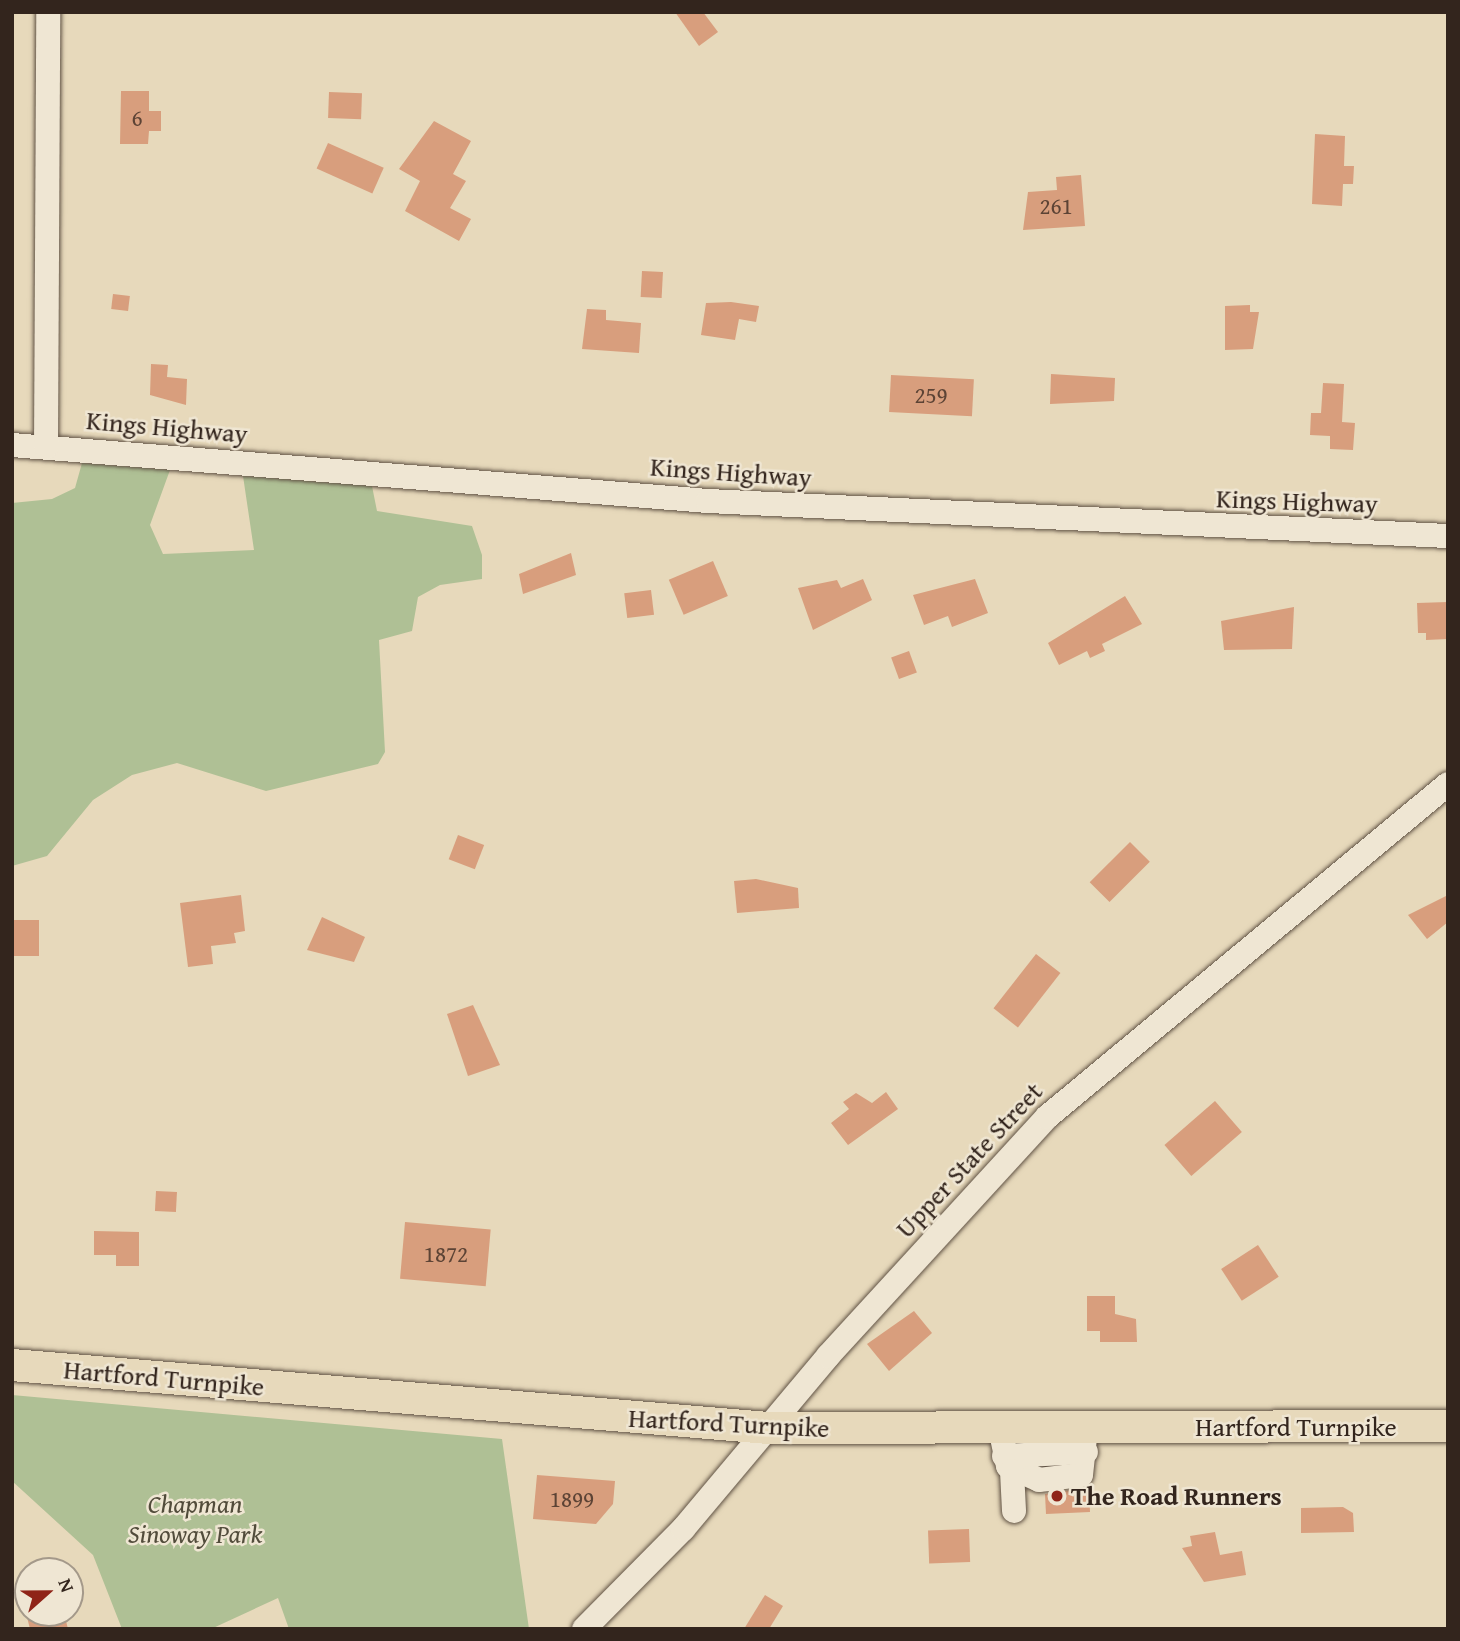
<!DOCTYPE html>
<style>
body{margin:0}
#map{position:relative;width:1460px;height:1641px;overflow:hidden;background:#e7d9bb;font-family:"Gentium Book Plus",serif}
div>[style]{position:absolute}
.green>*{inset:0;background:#afc095}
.building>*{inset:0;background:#d89e7d;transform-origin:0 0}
.roads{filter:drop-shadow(0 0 2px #605244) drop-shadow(0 0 2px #605244)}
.minor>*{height:24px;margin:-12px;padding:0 12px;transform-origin:12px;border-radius:12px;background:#efe6d3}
.major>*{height:32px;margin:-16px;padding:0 16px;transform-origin:16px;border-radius:16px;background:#e7d9bb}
.dots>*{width:19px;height:19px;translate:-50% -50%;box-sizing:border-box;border:4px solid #efe6d3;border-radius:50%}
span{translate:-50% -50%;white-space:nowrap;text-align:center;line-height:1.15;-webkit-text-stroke:5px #efe6d3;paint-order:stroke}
.number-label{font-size:23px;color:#5c4335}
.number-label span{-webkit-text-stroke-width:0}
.street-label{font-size:26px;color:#33251d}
.poi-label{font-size:26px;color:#33251d;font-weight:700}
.left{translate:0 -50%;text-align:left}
.park-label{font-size:26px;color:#524c3b;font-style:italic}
.frame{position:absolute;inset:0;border:14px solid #33251d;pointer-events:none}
.north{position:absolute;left:14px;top:1557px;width:70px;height:70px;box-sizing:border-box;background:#efe6d3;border:2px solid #a4998a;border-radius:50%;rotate:69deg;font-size:19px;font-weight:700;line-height:28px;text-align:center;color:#33251d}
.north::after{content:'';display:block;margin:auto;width:24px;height:32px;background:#8f2418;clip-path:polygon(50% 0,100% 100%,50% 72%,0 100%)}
</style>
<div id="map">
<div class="green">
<div style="clip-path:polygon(82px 463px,170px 470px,150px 525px,163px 554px,254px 550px,243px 476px,372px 486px,377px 511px,472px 526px,482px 555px,482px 579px,440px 585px,418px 597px,412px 631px,379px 640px,385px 752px,378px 764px,266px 791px,177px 763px,132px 775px,93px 800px,47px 856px,12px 866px,12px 503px,52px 499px,75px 488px)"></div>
<div style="clip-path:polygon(12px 1395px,502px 1439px,529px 1629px,289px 1629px,278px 1598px,211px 1629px,122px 1629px,93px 1555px,12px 1481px)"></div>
</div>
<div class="building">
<div style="clip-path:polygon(675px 12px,703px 12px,718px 32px,699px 46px)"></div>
<div style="clip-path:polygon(121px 91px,149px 91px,149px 111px,161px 111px,161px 131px,149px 131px,148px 144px,120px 144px)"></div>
<div style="left:329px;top:92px;width:33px;height:26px;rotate:2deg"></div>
<div style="clip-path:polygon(434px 121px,471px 141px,453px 174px,466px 181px,450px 208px,471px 219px,459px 241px,405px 211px,420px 181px,399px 169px)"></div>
<div style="clip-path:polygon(1315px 134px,1345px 136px,1344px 166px,1354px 166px,1353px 184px,1343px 184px,1342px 206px,1312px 204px)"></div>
<div style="left:328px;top:143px;width:61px;height:28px;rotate:24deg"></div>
<div style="clip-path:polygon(1081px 175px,1085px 226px,1023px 230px,1028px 192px,1057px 190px,1056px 177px)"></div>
<div style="left:642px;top:271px;width:21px;height:26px;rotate:3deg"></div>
<div style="left:113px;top:294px;width:17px;height:15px;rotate:7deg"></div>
<div style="clip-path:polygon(731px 302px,759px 306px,756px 322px,739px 319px,735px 340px,701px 335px,706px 303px)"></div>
<div style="clip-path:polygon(1250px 305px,1250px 312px,1259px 312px,1253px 349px,1225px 350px,1225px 306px)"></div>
<div style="clip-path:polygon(587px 309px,606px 310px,606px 320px,641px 323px,639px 353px,582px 349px)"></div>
<div style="clip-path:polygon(151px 364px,168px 365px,167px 377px,187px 379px,186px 405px,150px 395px)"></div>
<div style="clip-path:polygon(1051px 374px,1115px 378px,1114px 401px,1050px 404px)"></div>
<div style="left:891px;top:375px;width:83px;height:37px;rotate:3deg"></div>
<div style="clip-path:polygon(1323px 383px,1344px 384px,1342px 422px,1355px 423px,1353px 450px,1330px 449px,1330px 436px,1310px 435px,1311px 413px,1321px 413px)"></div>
<div style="clip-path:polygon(571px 553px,576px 575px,523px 594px,519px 574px)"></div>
<div style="left:713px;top:561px;width:38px;height:48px;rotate:67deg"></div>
<div style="clip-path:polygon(863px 579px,872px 600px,813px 630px,798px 588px,837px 580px,841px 588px)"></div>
<div style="clip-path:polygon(975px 579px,988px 613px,952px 627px,948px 616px,924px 625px,913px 595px)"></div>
<div style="left:651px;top:590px;width:25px;height:27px;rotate:83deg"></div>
<div style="clip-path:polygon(1125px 596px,1142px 624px,1102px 644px,1105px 651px,1090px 658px,1087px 651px,1059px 665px,1048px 643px)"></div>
<div style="clip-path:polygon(1448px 602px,1448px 639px,1426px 640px,1426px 633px,1418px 633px,1417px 603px)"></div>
<div style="clip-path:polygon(1294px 607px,1292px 649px,1224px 650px,1221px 621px)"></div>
<div style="left:909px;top:651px;width:23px;height:19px;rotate:70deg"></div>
<div style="left:458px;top:835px;width:28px;height:26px;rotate:21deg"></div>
<div style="left:1130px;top:842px;width:28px;height:57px;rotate:45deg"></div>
<div style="clip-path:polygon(756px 879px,798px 888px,799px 908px,737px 913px,734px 881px)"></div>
<div style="clip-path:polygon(241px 895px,245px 931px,234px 933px,236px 943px,211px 946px,213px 964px,188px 967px,180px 903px)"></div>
<div style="clip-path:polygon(1448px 895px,1448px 922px,1427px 939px,1408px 915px)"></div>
<div style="clip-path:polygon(322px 917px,365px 937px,354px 962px,307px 950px)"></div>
<div style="left:12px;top:920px;width:27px;height:36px"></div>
<div style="left:1036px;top:954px;width:31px;height:69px;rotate:38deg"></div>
<div style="clip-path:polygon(473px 1005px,500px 1065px,468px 1076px,447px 1014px)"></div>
<div style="clip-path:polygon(886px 1092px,898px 1109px,848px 1145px,831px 1123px,849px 1109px,843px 1102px,856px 1093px,872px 1103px)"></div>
<div style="left:1215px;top:1101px;width:41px;height:67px;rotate:49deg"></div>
<div style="left:156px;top:1191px;width:21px;height:20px;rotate:3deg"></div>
<div style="left:405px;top:1222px;width:86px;height:57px;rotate:5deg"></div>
<div style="clip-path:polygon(94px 1231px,139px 1232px,139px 1266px,116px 1266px,116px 1255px,94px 1255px)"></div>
<div style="left:1258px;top:1245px;width:38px;height:44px;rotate:57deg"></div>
<div style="clip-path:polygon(1087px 1296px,1115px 1296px,1115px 1314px,1136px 1319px,1137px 1342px,1100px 1342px,1100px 1331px,1087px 1331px)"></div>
<div style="clip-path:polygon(914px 1311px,932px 1333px,889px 1371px,867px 1344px)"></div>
<div style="clip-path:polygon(537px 1475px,615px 1481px,613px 1504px,596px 1524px,533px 1519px)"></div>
<div style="clip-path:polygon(1089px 1487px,1090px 1512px,1046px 1514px,1045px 1494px)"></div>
<div style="clip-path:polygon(1343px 1507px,1353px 1513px,1354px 1532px,1301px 1533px,1301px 1508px)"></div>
<div style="left:969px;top:1529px;width:33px;height:41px;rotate:88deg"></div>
<div style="clip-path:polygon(1215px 1532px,1220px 1555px,1242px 1551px,1246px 1575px,1204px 1582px,1182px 1548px,1192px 1546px,1190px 1536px)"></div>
<div style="clip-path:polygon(765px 1595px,783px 1606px,769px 1629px,744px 1629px)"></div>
<div style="clip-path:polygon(26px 1613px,64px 1613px,68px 1629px,30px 1629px)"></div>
</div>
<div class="roads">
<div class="minor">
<div style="left:12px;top:445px;width:698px;rotate:4.6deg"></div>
<div style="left:708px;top:501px;width:741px;rotate:2.71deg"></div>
<div style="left:46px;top:447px;width:435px;rotate:-89.7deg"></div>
<div style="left:1000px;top:1428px;width:39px;rotate:78deg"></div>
<div style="left:1008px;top:1466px;width:34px;rotate:24deg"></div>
<div style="left:1039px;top:1480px;width:42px;rotate:-6.8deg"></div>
<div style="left:1081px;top:1475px;width:47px;rotate:-83.9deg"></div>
<div style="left:1004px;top:1456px;width:82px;rotate:-2.8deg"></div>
<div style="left:1012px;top:1471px;width:40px;rotate:87.1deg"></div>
<div style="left:584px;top:1629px;width:141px;rotate:-45.3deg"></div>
<div style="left:683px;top:1529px;width:226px;rotate:-50deg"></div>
<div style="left:828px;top:1356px;width:324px;rotate:-47.5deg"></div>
<div style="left:1047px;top:1117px;width:521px;rotate:-39.71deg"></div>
</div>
<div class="major">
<div style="left:12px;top:1365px;width:759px;rotate:4.76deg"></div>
<div style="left:768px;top:1428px;width:680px;rotate:-0.17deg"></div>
</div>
</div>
<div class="dots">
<div style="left:1057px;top:1496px;background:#8f2418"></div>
</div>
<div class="number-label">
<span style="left:137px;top:118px">6</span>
<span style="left:1056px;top:206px">261</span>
<span style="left:931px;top:395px">259</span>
<span style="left:446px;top:1254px">1872</span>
<span style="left:572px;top:1499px">1899</span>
</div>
<div class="street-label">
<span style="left:167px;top:427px;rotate:5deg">Kings Highway</span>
<span style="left:731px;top:472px;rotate:4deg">Kings Highway</span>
<span style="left:1297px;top:501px;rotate:2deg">Kings Highway</span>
<span style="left:969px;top:1160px;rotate:-47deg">Upper State Street</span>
<span style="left:164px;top:1378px;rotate:5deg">Hartford Turnpike</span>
<span style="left:729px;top:1423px;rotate:3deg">Hartford Turnpike</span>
<span style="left:1296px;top:1427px">Hartford Turnpike</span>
</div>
<div class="poi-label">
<span class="left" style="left:1071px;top:1496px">The Road Runners</span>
</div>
<div class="park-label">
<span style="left:195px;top:1519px">Chapman<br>Sinoway Park</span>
</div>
<div class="frame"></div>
<div class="north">N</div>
</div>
